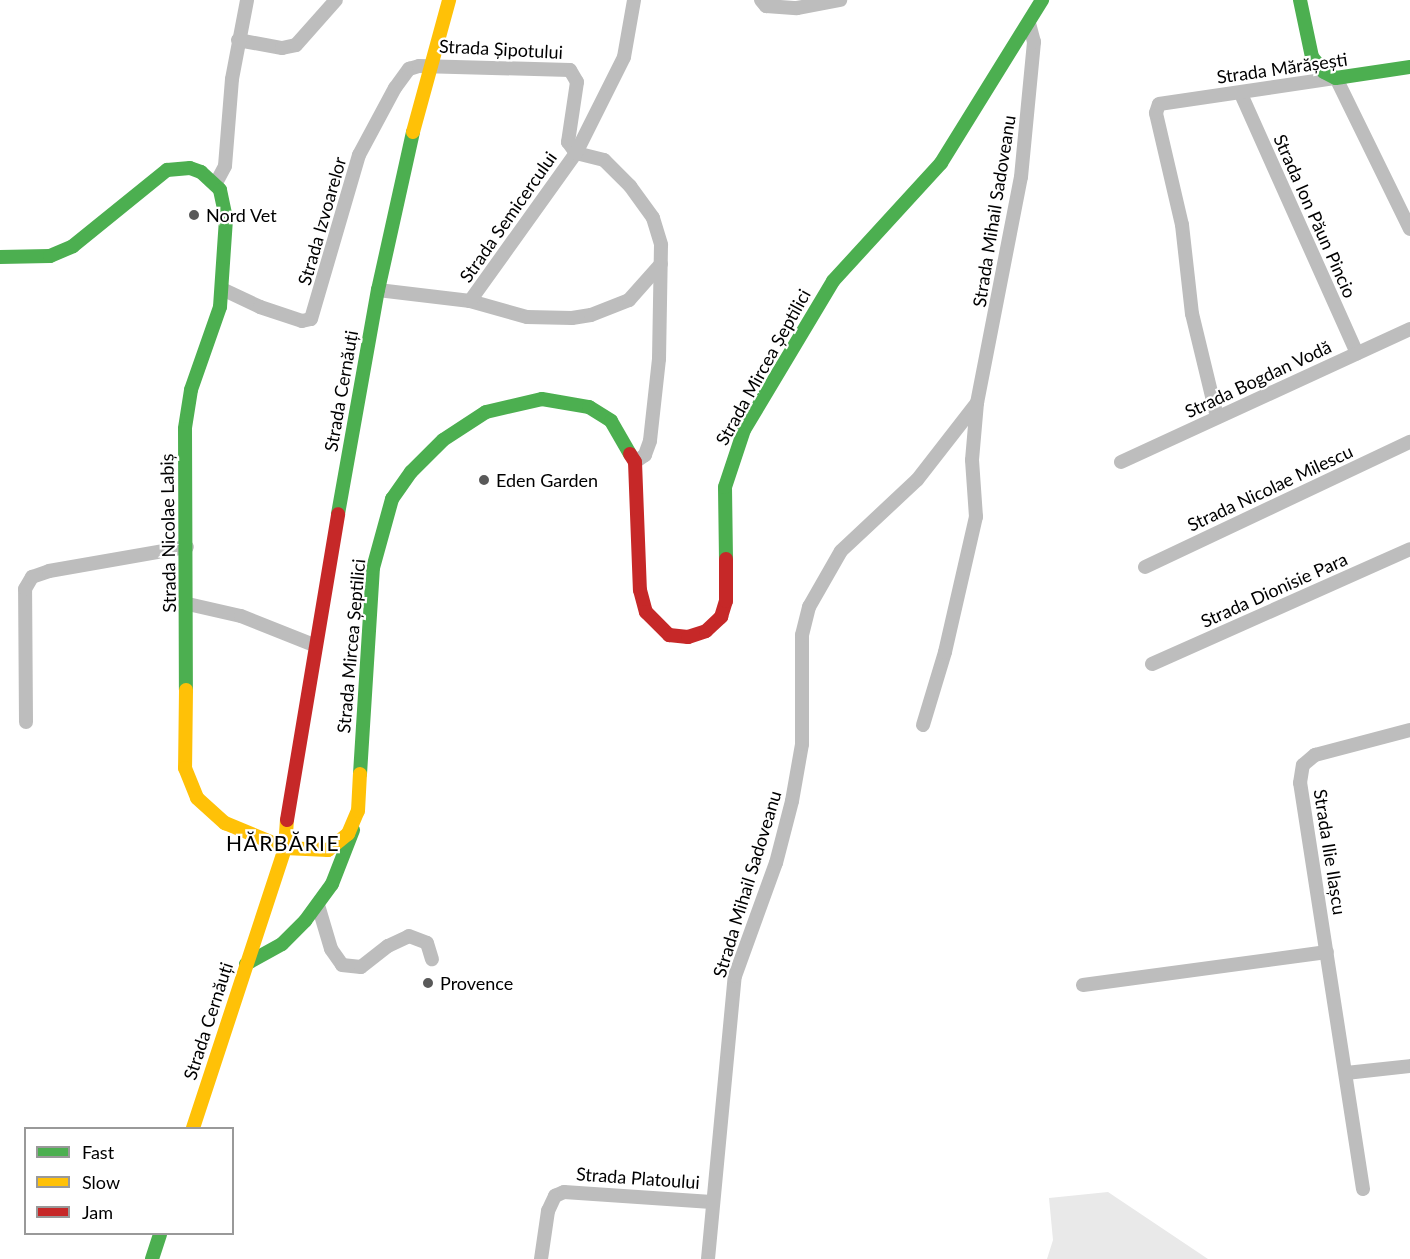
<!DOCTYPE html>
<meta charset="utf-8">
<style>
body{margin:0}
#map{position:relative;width:1410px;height:1259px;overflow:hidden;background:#fff;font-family:Lato,sans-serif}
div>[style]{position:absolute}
.green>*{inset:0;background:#e9e9e9}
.street>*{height:14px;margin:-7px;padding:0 7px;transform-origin:7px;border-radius:7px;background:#bdbdbd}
.fast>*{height:14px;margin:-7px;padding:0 7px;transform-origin:7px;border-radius:7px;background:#4caf50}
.slow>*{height:14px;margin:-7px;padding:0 7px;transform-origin:7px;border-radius:7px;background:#ffc107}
.jam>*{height:14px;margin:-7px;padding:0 7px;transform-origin:7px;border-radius:7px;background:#c62828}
.dots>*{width:16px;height:16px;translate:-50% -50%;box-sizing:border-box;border:3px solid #fff;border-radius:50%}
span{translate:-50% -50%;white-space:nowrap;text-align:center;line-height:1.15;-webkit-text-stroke:4.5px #fff;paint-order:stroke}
.street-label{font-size:18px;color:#000}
.poi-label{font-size:18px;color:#000}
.left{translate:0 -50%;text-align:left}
.quarter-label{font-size:21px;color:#000;letter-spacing:1.5px}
.legend{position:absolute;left:24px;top:1127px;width:210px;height:108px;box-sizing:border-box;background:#fff;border:2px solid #999;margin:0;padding:8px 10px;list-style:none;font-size:18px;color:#000}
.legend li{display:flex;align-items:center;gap:12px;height:30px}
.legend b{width:30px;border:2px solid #999}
</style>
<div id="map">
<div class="green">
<div style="clip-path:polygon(1108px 1192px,1208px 1259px,1047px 1259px,1053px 1240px,1049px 1198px)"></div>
</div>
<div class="street">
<div style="left:761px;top:0;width:8px;rotate:50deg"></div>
<div style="left:766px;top:6px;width:31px;rotate:4deg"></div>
<div style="left:797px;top:8px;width:44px;rotate:-10.5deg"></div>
<div style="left:238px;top:40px;width:45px;rotate:10.3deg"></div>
<div style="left:282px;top:48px;width:14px;rotate:-12deg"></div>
<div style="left:296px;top:45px;width:60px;rotate:-48.4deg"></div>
<div style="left:1241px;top:94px;width:284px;rotate:65.9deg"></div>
<div style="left:576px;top:153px;width:29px;rotate:14deg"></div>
<div style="left:604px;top:160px;width:37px;rotate:45deg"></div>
<div style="left:630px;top:186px;width:39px;rotate:54deg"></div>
<div style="left:653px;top:218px;width:28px;rotate:73deg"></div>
<div style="left:661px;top:245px;width:114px;rotate:91deg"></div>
<div style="left:659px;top:359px;width:82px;rotate:96.3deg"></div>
<div style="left:650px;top:441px;width:15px;rotate:110deg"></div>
<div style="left:645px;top:455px;width:12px;rotate:145deg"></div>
<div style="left:216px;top:183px;width:19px;rotate:-62deg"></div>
<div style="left:225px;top:166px;width:87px;rotate:-85.4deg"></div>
<div style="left:232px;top:79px;width:80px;rotate:-79.2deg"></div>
<div style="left:222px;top:289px;width:42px;rotate:25.3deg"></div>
<div style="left:260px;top:307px;width:44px;rotate:18.4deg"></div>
<div style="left:302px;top:321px;width:9px;rotate:-13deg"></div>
<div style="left:311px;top:319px;width:171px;rotate:-73.7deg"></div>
<div style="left:359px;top:155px;width:76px;rotate:-61.8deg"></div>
<div style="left:395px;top:88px;width:24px;rotate:-54deg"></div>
<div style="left:409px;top:69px;width:10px;rotate:-17deg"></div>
<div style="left:419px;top:66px;width:151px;rotate:1.5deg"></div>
<div style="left:570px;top:70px;width:14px;rotate:60deg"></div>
<div style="left:577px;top:82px;width:61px;rotate:98.5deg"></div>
<div style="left:568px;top:142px;width:14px;rotate:54deg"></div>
<div style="left:378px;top:290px;width:93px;rotate:6.8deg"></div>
<div style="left:470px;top:301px;width:59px;rotate:15.7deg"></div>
<div style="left:527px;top:317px;width:45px;rotate:1.3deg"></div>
<div style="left:572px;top:318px;width:19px;rotate:-9deg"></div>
<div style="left:591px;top:315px;width:41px;rotate:-21.5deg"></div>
<div style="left:629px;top:300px;width:48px;rotate:-48.4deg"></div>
<div style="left:470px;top:301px;width:182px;rotate:-54.4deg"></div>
<div style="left:576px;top:153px;width:107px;rotate:-63.4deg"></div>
<div style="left:624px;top:57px;width:58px;rotate:-80deg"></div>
<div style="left:1217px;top:417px;width:106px;rotate:-103.6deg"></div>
<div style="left:1192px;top:314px;width:90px;rotate:-96.4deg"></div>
<div style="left:1182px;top:225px;width:115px;rotate:-103.1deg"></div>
<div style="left:1156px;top:113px;width:9px;rotate:-72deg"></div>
<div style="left:1159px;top:104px;width:179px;rotate:-8.4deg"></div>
<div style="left:1336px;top:78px;width:168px;rotate:63.9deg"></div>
<div style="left:1121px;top:462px;width:318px;rotate:-24.7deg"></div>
<div style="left:1145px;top:567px;width:293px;rotate:-25.3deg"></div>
<div style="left:188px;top:604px;width:54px;rotate:12.8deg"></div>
<div style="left:241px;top:616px;width:79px;rotate:21.7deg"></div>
<div style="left:1152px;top:664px;width:282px;rotate:-24deg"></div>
<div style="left:26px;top:722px;width:133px;rotate:-90.4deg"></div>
<div style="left:25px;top:589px;width:14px;rotate:-60deg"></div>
<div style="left:32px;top:577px;width:18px;rotate:-19deg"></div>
<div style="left:49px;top:571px;width:140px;rotate:-9.9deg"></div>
<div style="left:923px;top:725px;width:76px;rotate:-73.2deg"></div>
<div style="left:945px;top:652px;width:139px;rotate:-77.1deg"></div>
<div style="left:976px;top:517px;width:57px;rotate:-94deg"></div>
<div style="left:972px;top:460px;width:57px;rotate:-85deg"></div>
<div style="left:977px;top:403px;width:230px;rotate:-79deg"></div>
<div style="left:1021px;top:177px;width:136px;rotate:-84.5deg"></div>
<div style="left:1034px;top:42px;width:20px;rotate:-105deg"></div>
<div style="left:318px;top:905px;width:46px;rotate:73.5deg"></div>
<div style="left:331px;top:949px;width:19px;rotate:55deg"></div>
<div style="left:342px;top:965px;width:19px;rotate:6deg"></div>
<div style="left:361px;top:967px;width:34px;rotate:-38deg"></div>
<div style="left:388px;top:946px;width:23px;rotate:-25deg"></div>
<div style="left:409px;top:936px;width:19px;rotate:21deg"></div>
<div style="left:427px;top:943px;width:17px;rotate:73deg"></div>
<div style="left:1083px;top:985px;width:246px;rotate:-7.7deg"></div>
<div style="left:1346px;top:1073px;width:64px;rotate:-6.2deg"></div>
<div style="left:1363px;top:1189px;width:411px;rotate:-98.8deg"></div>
<div style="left:1300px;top:783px;width:18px;rotate:-81deg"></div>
<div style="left:1303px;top:765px;width:16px;rotate:-40deg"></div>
<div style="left:1315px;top:755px;width:98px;rotate:-14.7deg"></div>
<div style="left:541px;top:1259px;width:49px;rotate:-81.7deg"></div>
<div style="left:548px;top:1211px;width:17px;rotate:-65deg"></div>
<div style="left:555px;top:1196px;width:10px;rotate:-24deg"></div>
<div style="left:564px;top:1192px;width:148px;rotate:3.9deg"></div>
<div style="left:708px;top:1259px;width:284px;rotate:-84.6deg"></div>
<div style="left:735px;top:976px;width:120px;rotate:-70.1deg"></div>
<div style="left:776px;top:863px;width:64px;rotate:-75.5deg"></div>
<div style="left:792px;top:801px;width:58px;rotate:-80deg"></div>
<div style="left:802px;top:744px;width:109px;rotate:-90deg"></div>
<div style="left:802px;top:635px;width:29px;rotate:-76deg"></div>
<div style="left:809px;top:607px;width:64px;rotate:-60.3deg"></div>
<div style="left:841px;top:551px;width:104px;rotate:-43.1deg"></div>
<div style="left:917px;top:480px;width:98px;rotate:-52.1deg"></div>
</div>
<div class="fast">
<div style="left:1300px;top:0;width:58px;rotate:78.1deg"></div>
<div style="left:1312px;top:57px;width:19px;rotate:51deg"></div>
<div style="left:1324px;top:72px;width:13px;rotate:27deg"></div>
<div style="left:1336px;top:78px;width:75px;rotate:-8.5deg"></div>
<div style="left:0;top:257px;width:50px;rotate:-1.1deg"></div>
<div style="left:50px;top:256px;width:25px;rotate:-23deg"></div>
<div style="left:73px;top:246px;width:121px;rotate:-39deg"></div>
<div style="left:167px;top:170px;width:23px;rotate:-5deg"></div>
<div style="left:190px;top:168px;width:12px;rotate:20deg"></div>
<div style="left:201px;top:172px;width:26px;rotate:43deg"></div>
<div style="left:220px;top:190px;width:30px;rotate:78deg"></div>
<div style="left:226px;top:219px;width:88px;rotate:93.9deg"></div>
<div style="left:220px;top:307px;width:88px;rotate:109.3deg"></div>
<div style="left:191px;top:390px;width:39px;rotate:99deg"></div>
<div style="left:185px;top:429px;width:261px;rotate:89.8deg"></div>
<div style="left:338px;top:514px;width:228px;rotate:-79.9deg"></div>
<div style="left:378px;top:290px;width:162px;rotate:-77.5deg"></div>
<div style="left:726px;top:559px;width:72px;rotate:-90.8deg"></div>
<div style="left:725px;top:487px;width:60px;rotate:-71.6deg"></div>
<div style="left:744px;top:430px;width:174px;rotate:-59.1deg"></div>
<div style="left:833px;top:281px;width:160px;rotate:-47.5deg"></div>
<div style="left:941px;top:163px;width:192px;rotate:-58.2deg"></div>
<div style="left:360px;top:774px;width:206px;rotate:-86.4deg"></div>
<div style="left:373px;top:568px;width:72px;rotate:-74.6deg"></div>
<div style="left:392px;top:499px;width:33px;rotate:-55deg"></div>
<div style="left:411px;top:472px;width:45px;rotate:-45deg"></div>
<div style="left:443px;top:440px;width:51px;rotate:-33.1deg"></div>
<div style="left:486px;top:412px;width:57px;rotate:-13.1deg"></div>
<div style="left:542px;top:399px;width:48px;rotate:9.7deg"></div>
<div style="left:589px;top:407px;width:26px;rotate:32deg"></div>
<div style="left:611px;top:421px;width:38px;rotate:60deg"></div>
<div style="left:246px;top:964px;width:41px;rotate:-29.1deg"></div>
<div style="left:282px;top:944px;width:33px;rotate:-45deg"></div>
<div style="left:305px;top:921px;width:46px;rotate:-53.9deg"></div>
<div style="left:332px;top:884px;width:58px;rotate:-68.7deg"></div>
<div style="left:152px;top:1259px;width:26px;rotate:-72deg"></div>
</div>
<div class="slow">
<div style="left:413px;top:132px;width:137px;rotate:-74.7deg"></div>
<div style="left:186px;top:690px;width:78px;rotate:90.7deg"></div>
<div style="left:185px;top:768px;width:32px;rotate:68deg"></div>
<div style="left:197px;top:798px;width:38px;rotate:42deg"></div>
<div style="left:225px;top:823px;width:65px;rotate:22.6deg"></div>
<div style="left:285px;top:848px;width:43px;rotate:2.7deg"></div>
<div style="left:328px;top:850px;width:26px;rotate:-39deg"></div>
<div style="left:348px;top:834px;width:25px;rotate:-67deg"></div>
<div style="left:358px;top:811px;width:37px;rotate:-87deg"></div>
<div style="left:193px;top:1128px;width:295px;rotate:-71.8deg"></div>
<div style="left:285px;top:848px;width:28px;rotate:-86deg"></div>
</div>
<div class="jam">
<div style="left:630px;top:454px;width:9px;rotate:58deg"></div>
<div style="left:635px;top:462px;width:128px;rotate:87.8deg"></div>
<div style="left:640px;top:590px;width:23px;rotate:75deg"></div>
<div style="left:646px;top:612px;width:33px;rotate:45deg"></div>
<div style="left:669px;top:635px;width:19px;rotate:6deg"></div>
<div style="left:688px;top:637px;width:19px;rotate:-18deg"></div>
<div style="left:706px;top:631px;width:21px;rotate:-43deg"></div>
<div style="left:721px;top:617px;width:17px;rotate:-73deg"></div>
<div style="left:726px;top:601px;width:42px;rotate:-90deg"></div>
<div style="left:287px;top:820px;width:310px;rotate:-80.5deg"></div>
</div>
<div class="dots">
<div style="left:194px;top:215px;background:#595959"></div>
<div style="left:484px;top:480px;background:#595959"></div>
<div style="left:428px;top:983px;background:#595959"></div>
</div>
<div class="street-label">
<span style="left:501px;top:49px;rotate:3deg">Strada Șipotului</span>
<span style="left:1282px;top:68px;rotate:-8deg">Strada Mărășești</span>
<span style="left:994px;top:211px;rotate:-81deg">Strada Mihail Sadoveanu</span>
<span style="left:1315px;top:216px;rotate:66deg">Strada Ion Păun Pincio</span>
<span style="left:508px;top:217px;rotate:-55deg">Strada Semicercului</span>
<span style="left:322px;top:221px;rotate:-74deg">Strada Izvoarelor</span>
<span style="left:763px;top:367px;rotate:-61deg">Strada Mircea Șeptilici</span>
<span style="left:1258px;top:379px;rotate:-25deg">Strada Bogdan Vodă</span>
<span style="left:341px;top:391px;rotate:-80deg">Strada Cernăuți</span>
<span style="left:1270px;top:488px;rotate:-25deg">Strada Nicolae Milescu</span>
<span style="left:168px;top:533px;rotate:-91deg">Strada Nicolae Labiș</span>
<span style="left:1274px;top:590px;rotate:-24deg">Strada Dionisie Para</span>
<span style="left:351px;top:646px;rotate:-85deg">Strada Mircea Șeptilici</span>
<span style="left:1330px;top:852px;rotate:81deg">Strada Ilie Ilașcu</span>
<span style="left:747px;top:884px;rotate:-73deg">Strada Mihail Sadoveanu</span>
<span style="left:208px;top:1021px;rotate:-72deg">Strada Cernăuți</span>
<span style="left:638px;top:1178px;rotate:4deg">Strada Platoului</span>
</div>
<div class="poi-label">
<span class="left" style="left:206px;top:215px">Nord Vet</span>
<span class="left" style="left:496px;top:480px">Eden Garden</span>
<span class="left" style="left:440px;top:983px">Provence</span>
</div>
<div class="quarter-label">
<span style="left:283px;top:843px">HĂRBĂRIE</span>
</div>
<ul class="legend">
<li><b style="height:8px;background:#4caf50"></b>Fast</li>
<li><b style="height:8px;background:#ffc107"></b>Slow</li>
<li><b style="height:8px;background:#c62828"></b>Jam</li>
</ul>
</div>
